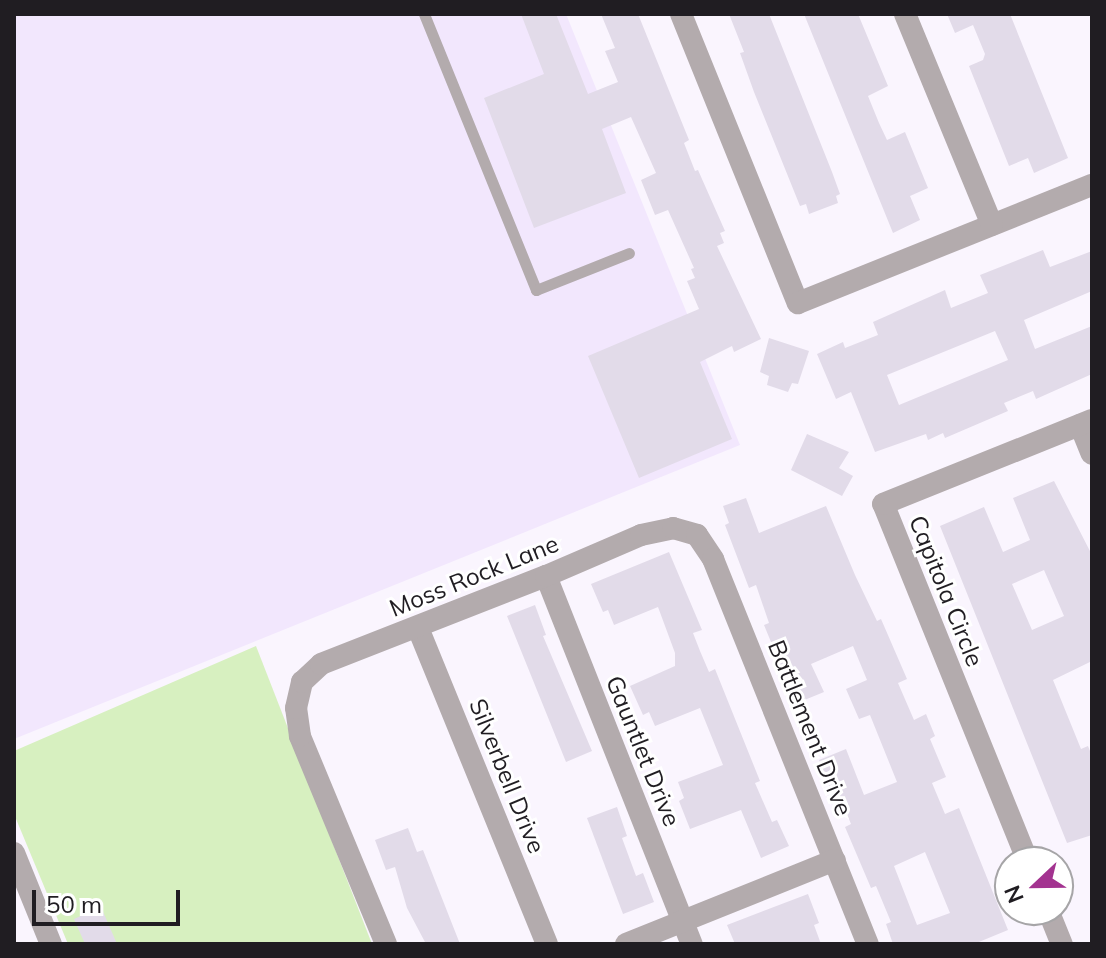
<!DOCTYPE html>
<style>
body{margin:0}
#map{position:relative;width:1106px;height:958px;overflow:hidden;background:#faf5fe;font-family:Mulish,sans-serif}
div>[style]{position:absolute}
.built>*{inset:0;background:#f2e7fd}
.green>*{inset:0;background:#d7f0c0}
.building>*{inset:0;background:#e2dbe9}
.lane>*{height:11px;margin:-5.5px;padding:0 5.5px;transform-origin:5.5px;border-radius:5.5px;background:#b3abad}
.street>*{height:22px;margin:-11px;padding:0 11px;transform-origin:11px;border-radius:11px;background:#b3abad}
span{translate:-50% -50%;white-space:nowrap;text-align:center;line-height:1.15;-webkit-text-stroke:6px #fff;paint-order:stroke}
.street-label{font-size:24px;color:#201d22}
.frame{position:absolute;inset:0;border:16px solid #201d22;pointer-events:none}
.north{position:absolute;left:994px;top:846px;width:80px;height:80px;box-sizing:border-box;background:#fff;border:2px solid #a6a5a7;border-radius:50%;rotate:248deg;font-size:22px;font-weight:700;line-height:32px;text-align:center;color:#201d22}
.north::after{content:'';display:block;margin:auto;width:28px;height:36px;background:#a33390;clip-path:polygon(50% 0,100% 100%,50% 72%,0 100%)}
.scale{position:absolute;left:32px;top:890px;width:148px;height:36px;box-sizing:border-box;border:4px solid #201d22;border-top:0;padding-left:10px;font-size:24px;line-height:28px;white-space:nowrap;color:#201d22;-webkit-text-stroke:6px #fff;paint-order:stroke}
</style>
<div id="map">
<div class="built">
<div style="clip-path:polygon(14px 14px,566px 14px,740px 445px,14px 739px)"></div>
</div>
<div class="green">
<div style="clip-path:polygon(256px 646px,372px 944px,68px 944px,14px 814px,14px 751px)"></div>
</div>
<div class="building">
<div style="clip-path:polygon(521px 14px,556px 14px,588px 94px,618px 82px,605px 51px,615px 48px,601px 14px,638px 14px,689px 140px,684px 143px,695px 171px,698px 170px,725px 231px,720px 233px,724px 243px,717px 246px,761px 339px,734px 352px,732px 346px,700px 362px,732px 439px,639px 478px,588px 356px,699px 309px,687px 281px,695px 278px,691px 269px,694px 268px,668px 210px,655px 215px,641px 180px,656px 173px,631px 117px,602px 129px,626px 193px,534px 228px,484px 98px,544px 74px)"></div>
<div style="clip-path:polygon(729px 14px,769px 14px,832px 172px,840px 194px,836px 196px,838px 203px,809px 214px,806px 204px,800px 206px,754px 92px,740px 53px,744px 52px)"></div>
<div style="clip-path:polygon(804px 14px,858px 14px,888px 86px,868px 96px,879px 123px,887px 140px,905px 132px,928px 188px,910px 196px,920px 220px,893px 233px)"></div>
<div style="clip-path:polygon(947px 14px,1010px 14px,1068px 158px,1034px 173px,1028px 158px,1009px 166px,969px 66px,983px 60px,985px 54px,973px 25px,955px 33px)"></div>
<div style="clip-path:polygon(evenodd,1043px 250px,1050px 267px,1092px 251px,1092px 291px,1024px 320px,1035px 349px,1092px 326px,1092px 374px,1036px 399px,1033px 391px,1004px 403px,1008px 411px,945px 438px,943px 433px,928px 440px,926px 434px,875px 452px,851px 392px,836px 399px,817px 354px,843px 342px,845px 348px,878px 335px,873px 322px,945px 290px,951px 308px,988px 293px,980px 275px,1043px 250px,995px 331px,1008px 360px,899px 405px,887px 375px,995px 331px)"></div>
<div style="clip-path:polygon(769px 338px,809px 351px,798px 384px,792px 383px,788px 392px,767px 385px,769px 376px,760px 372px)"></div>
<div style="clip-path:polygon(807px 434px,849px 452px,839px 468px,853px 476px,842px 496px,791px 470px)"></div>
<div style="clip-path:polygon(evenodd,1054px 481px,1092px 555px,1092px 661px,1053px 680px,1081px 749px,1088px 746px,1092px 756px,1092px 835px,1067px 843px,940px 526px,984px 507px,1003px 552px,1030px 540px,1013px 498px,1054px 481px,1044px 570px,1064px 616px,1032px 630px,1012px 584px,1044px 570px)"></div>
<div style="clip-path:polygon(evenodd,746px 498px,759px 533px,826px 506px,855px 575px,877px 621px,881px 619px,907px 679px,898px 683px,914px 720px,926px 714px,935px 736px,930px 739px,946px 777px,932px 783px,945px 814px,959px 808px,1008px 930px,974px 944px,893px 944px,886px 924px,891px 922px,876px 886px,871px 888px,845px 827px,851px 824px,836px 787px,830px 789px,819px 760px,846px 749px,864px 795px,897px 782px,870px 715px,859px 719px,846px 689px,867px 680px,853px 646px,811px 664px,824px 692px,802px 701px,795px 686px,790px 688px,764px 625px,769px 623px,756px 585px,749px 588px,725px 525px,729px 523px,723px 506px,746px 498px,925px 852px,950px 913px,917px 925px,894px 866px,925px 852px)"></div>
<div style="clip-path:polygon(669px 552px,702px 630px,693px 633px,700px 651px,709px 672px,715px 669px,760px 781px,755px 783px,772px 822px,777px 820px,789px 846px,761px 858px,741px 810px,690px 829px,679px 801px,684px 798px,678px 782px,723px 765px,700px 708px,655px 726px,649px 712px,643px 715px,630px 686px,675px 666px,675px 653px,658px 607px,614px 625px,608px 610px,603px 612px,591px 584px)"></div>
<div style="clip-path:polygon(535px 605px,546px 635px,543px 636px,592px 751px,566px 762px,507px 616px)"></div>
<div style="clip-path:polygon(617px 807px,627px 836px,622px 838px,636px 876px,643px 873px,654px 902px,623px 914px,587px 818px)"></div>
<div style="clip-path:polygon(408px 828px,417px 852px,423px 850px,460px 944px,426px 944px,407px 908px,395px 867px,386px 870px,375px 840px)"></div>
<div style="clip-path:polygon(808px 894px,819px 923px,814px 925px,821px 944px,735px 944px,727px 925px)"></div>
<div style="clip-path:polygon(101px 907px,117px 944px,85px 944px,74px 919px)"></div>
</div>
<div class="lane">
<div style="left:424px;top:14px;width:298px;rotate:67.9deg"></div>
<div style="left:536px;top:290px;width:100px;rotate:-21.7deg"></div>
</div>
<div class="street">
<div style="left:681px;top:14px;width:312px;rotate:68deg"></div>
<div style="left:798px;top:303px;width:317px;rotate:-21.9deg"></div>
<div style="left:905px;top:14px;width:228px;rotate:67.6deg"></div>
<div style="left:1080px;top:425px;width:31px;rotate:68deg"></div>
<div style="left:546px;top:576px;width:396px;rotate:68.4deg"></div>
<div style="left:418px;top:628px;width:341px;rotate:67.8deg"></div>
<div style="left:14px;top:853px;width:98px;rotate:67.9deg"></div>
<div style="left:1028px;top:862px;width:386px;rotate:-112deg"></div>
<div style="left:883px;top:504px;width:225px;rotate:-21.9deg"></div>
<div style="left:1048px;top:910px;width:37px;rotate:68deg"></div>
<div style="left:386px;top:944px;width:225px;rotate:-112.5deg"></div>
<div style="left:300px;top:736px;width:28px;rotate:-98deg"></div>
<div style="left:296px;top:708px;width:27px;rotate:-77deg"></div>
<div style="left:302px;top:682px;width:26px;rotate:-43deg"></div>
<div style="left:321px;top:664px;width:242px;rotate:-21.4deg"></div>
<div style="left:546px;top:576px;width:103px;rotate:-23.3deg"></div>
<div style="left:641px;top:535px;width:33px;rotate:-12deg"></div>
<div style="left:673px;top:528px;width:25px;rotate:16deg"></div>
<div style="left:697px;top:535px;width:29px;rotate:56deg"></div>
<div style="left:713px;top:559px;width:415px;rotate:68.1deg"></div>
<div style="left:626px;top:944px;width:225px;rotate:-21.9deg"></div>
</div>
<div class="street-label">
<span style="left:474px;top:576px;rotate:-22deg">Moss Rock Lane</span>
<span style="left:946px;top:591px;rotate:68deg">Capitola Circle</span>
<span style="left:810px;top:728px;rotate:68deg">Battlement Drive</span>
<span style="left:643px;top:751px;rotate:68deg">Gauntlet Drive</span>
<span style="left:507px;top:776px;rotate:68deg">Silverbell Drive</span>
</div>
<div class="frame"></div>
<div class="north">N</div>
<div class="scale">50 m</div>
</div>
